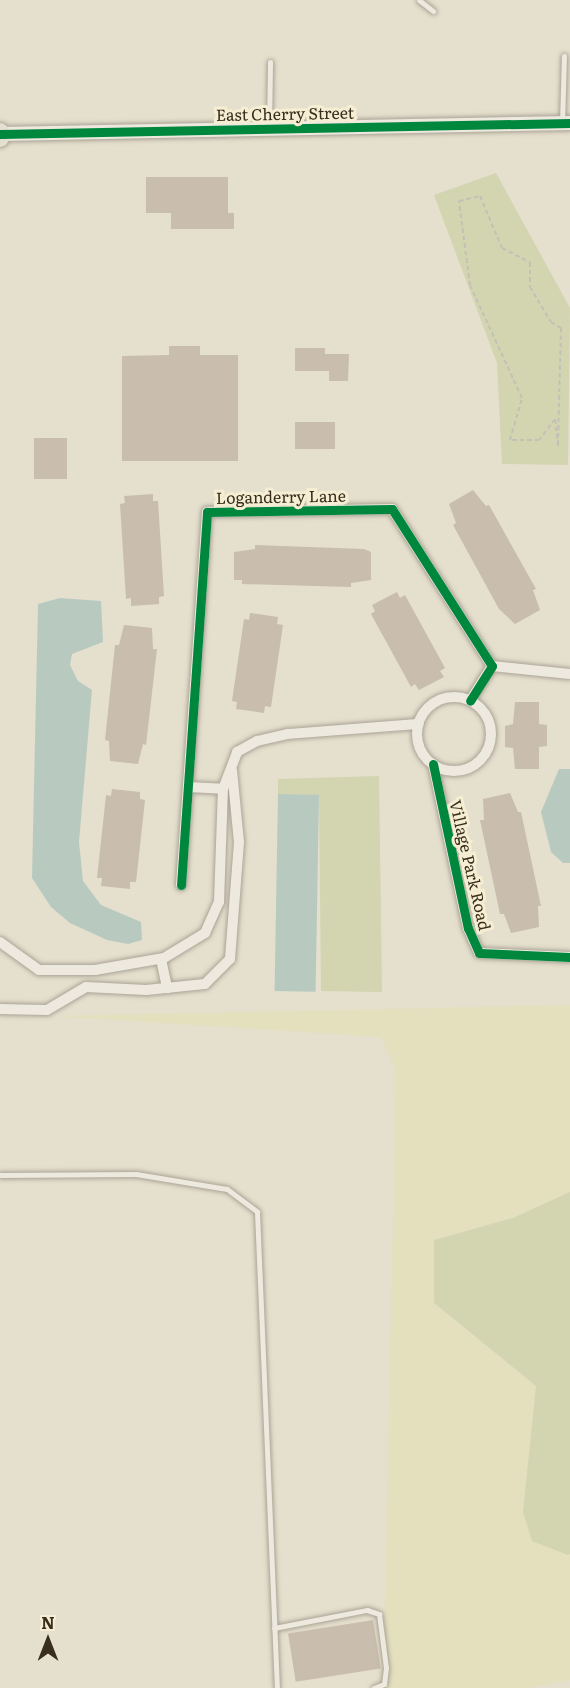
<!DOCTYPE html>
<style>
body{margin:0}
#map{position:relative;width:570px;height:1688px;overflow:hidden;background:#e5dfcd;font-family:Literata,serif}
div>[style]{position:absolute}
.farmland>*{inset:0;background:#e4dfbd}
.green>*{inset:0;background:#d2d5af}
.water>*{inset:0;background:#b8cac0;transform-origin:0 0}
.building>*{inset:0;background:#c9bdae;transform-origin:0 0}
.path>*{height:2px;margin-top:-1px;transform-origin:0;background:repeating-linear-gradient(90deg,#c5c0b6 0 4.5px,transparent 0 7.5px)}
.roads{filter:drop-shadow(0 0 2px #aaa496) drop-shadow(0 0 2px #aaa496)}
.service>*{height:5px;margin:-2.5px;padding:0 2.5px;transform-origin:2.5px;border-radius:2.5px;background:#ede9df}
.minor>*{height:10px;margin:-5px;padding:0 5px;transform-origin:5px;border-radius:5px;background:#ede9df}
.minor>.ring{margin:-5px;padding:0;box-sizing:content-box;background:none;border:10px solid #ede9df;border-radius:50%}
.tertiary>*{height:14px;margin:-7px;padding:0 7px;transform-origin:7px;border-radius:7px;background:#ede9df}
.primary>*{height:18px;margin:-9px;padding:0 9px;transform-origin:9px;border-radius:9px;background:#e4e0d0}
.cycleway>*{height:9px;margin:-4.5px;padding:0 4.5px;transform-origin:4.5px;border-radius:4.5px;background:#00873e}
span{translate:-50% -50%;white-space:nowrap;text-align:center;line-height:1.15;-webkit-text-stroke:6px #f6eed3;paint-order:stroke}
.street-label{font-size:16px;color:#392d1e}
.north{position:absolute;left:18px;top:1610px;width:60px;height:60px;-webkit-text-stroke:4px #f6eed3;paint-order:stroke;rotate:0deg;font-size:16px;font-weight:700;line-height:24px;text-align:center;color:#392d1e}
.north::after{content:'';display:block;margin:auto;width:21px;height:27px;background:#392d1e;clip-path:polygon(50% 0,100% 100%,50% 72%,0 100%)}
</style>
<div id="map">
<div class="farmland">
<div style="clip-path:polygon(570px 1005px,570px 1192px,513px 1218px,434px 1240px,434px 1303px,536px 1386px,523px 1512px,570px 1554px,570px 1680px,528px 1688px,383px 1688px,396px 1072px,381px 1037px,54px 1016px)"></div>
</div>
<div class="green">
<div style="clip-path:polygon(496px 173px,570px 308px,568px 465px,502px 464px,497px 363px,434px 195px)"></div>
<div style="clip-path:polygon(379px 776px,382px 992px,321px 991px,319px 795px,278px 794px,278px 779px)"></div>
<div style="clip-path:polygon(570px 1192px,570px 1554px,568px 1555px,532px 1541px,523px 1512px,536px 1386px,434px 1303px,434px 1240px,513px 1218px)"></div>
</div>
<div class="water">
<div style="clip-path:polygon(60px 598px,101px 601px,103px 642px,72px 654px,70px 665px,78px 681px,92px 690px,79px 842px,83px 881px,101px 905px,141px 922px,142px 940px,128px 944px,107px 940px,70px 923px,51px 907px,32px 878px,38px 604px)"></div>
<div style="clip-path:polygon(559px 769px,570px 769px,570px 863px,563px 863px,551px 852px,541px 812px)"></div>
<div style="left:278px;top:794px;width:41px;height:197px;rotate:1deg"></div>
</div>
<div class="building">
<div style="clip-path:polygon(146px 177px,228px 177px,228px 213px,234px 213px,234px 229px,171px 229px,171px 213px,146px 213px)"></div>
<div style="clip-path:polygon(169px 346px,200px 346px,200px 355px,238px 355px,238px 461px,122px 461px,122px 356px,169px 355px)"></div>
<div style="clip-path:polygon(295px 348px,325px 348px,325px 354px,349px 354px,348px 381px,329px 381px,329px 371px,295px 371px)"></div>
<div style="left:295px;top:422px;width:40px;height:27px"></div>
<div style="left:34px;top:438px;width:33px;height:41px"></div>
<div style="clip-path:polygon(473px 490px,486px 506px,489px 505px,536px 589px,533px 590px,540px 610px,515px 624px,499px 609px,453px 525px,456px 523px,449px 504px)"></div>
<div style="clip-path:polygon(153px 494px,153px 501px,158px 501px,164px 596px,159px 597px,159px 604px,131px 606px,131px 598px,126px 599px,120px 504px,125px 503px,124px 496px)"></div>
<div style="clip-path:polygon(255px 545px,364px 549px,371px 552px,371px 580px,351px 583px,351px 587px,242px 584px,242px 580px,234px 580px,234px 552px,255px 549px)"></div>
<div style="clip-path:polygon(397px 592px,400px 598px,405px 595px,445px 668px,440px 671px,444px 677px,419px 690px,415px 684px,411px 687px,371px 614px,375px 611px,372px 605px)"></div>
<div style="clip-path:polygon(250px 613px,278px 617px,277px 624px,283px 625px,271px 707px,265px 706px,264px 713px,236px 709px,237px 702px,232px 701px,244px 619px,249px 620px)"></div>
<div style="clip-path:polygon(124px 625px,152px 628px,153px 649px,157px 649px,146px 745px,143px 744px,138px 764px,110px 761px,109px 741px,105px 740px,115px 645px,119px 645px)"></div>
<div style="clip-path:polygon(515px 702px,539px 702px,539px 724px,547px 725px,547px 746px,539px 747px,539px 769px,515px 769px,513px 748px,505px 747px,505px 726px,513px 724px)"></div>
<div style="clip-path:polygon(112px 789px,140px 792px,140px 799px,145px 800px,136px 882px,130px 882px,130px 889px,101px 886px,102px 878px,97px 878px,106px 795px,111px 796px)"></div>
<div style="clip-path:polygon(510px 793px,518px 812px,521px 812px,541px 906px,538px 906px,539px 927px,511px 933px,504px 914px,500px 914px,480px 820px,484px 820px,483px 799px)"></div>
<div style="left:373px;top:1620px;width:49px;height:86px;rotate:81deg"></div>
</div>
<div class="path">
<div style="left:480px;top:196px;width:56px;rotate:67.1deg"></div>
<div style="left:502px;top:248px;width:31px;rotate:27deg"></div>
<div style="left:530px;top:262px;width:25px;rotate:90deg"></div>
<div style="left:530px;top:287px;width:41px;rotate:59deg"></div>
<div style="left:551px;top:322px;width:12px;rotate:31deg"></div>
<div style="left:561px;top:328px;width:118px;rotate:91.5deg"></div>
<div style="left:558px;top:446px;width:27px;rotate:-96deg"></div>
<div style="left:555px;top:419px;width:26px;rotate:127deg"></div>
<div style="left:539px;top:440px;width:29px;rotate:180deg"></div>
<div style="left:510px;top:440px;width:44px;rotate:-74.1deg"></div>
<div style="left:522px;top:398px;width:124px;rotate:-114.7deg"></div>
<div style="left:470px;top:285px;width:85px;rotate:-97.5deg"></div>
<div style="left:459px;top:201px;width:22px;rotate:-13deg"></div>
</div>
<div class="roads">
<div class="service">
<div style="left:419px;top:0;width:18px;rotate:38deg"></div>
<div style="left:562px;top:123px;width:67px;rotate:-88.3deg"></div>
<div style="left:269px;top:128px;width:66px;rotate:-89.1deg"></div>
<div style="left:0;top:1175px;width:136px;rotate:-0.4deg"></div>
<div style="left:136px;top:1174px;width:92px;rotate:9.4deg"></div>
<div style="left:227px;top:1189px;width:38px;rotate:37deg"></div>
<div style="left:257px;top:1212px;width:476px;rotate:87.6deg"></div>
<div style="left:274px;top:1628px;width:95px;rotate:-11deg"></div>
<div style="left:367px;top:1610px;width:13px;rotate:18deg"></div>
<div style="left:379px;top:1614px;width:54px;rotate:82.6deg"></div>
<div style="left:386px;top:1668px;width:16px;rotate:97deg"></div>
<div style="left:384px;top:1684px;width:11px;rotate:158deg"></div>
</div>
<div class="minor">
<div style="left:492px;top:666px;width:78px;rotate:5.9deg"></div>
<div class="ring" style="left:417px;top:697px;width:64px;height:64px"></div>
<div style="left:433px;top:764px;width:168px;rotate:78deg"></div>
<div style="left:468px;top:928px;width:27px;rotate:66deg"></div>
<div style="left:479px;top:953px;width:91px;rotate:2.5deg"></div>
<div style="left:188px;top:787px;width:35px;rotate:3deg"></div>
<div style="left:181px;top:885px;width:374px;rotate:-86deg"></div>
<div style="left:207px;top:512px;width:185px;rotate:-0.9deg"></div>
<div style="left:392px;top:509px;width:186px;rotate:57.5deg"></div>
<div style="left:492px;top:666px;width:41px;rotate:122.2deg"></div>
<div style="left:0;top:942px;width:48px;rotate:35.7deg"></div>
<div style="left:39px;top:970px;width:56px"></div>
<div style="left:95px;top:970px;width:70px;rotate:-9.9deg"></div>
<div style="left:164px;top:958px;width:48px;rotate:-31.4deg"></div>
<div style="left:205px;top:933px;width:34px;rotate:-66deg"></div>
<div style="left:219px;top:902px;width:113px;rotate:-88deg"></div>
<div style="left:223px;top:789px;width:40px;rotate:-69deg"></div>
<div style="left:237px;top:752px;width:23px;rotate:-29deg"></div>
<div style="left:257px;top:741px;width:32px;rotate:-13deg"></div>
<div style="left:288px;top:734px;width:131px;rotate:-4.4deg"></div>
<div style="left:161px;top:959px;width:30px;rotate:78deg"></div>
<div style="left:0;top:1009px;width:47px;rotate:1.2deg"></div>
<div style="left:47px;top:1010px;width:45px;rotate:-30.5deg"></div>
<div style="left:86px;top:987px;width:60px;rotate:2.9deg"></div>
<div style="left:146px;top:990px;width:59px;rotate:-5.8deg"></div>
<div style="left:205px;top:984px;width:35px;rotate:-45deg"></div>
<div style="left:230px;top:959px;width:117px;rotate:-85.6deg"></div>
<div style="left:239px;top:842px;width:72px;rotate:-95.6deg"></div>
</div>
<div class="tertiary">
<div style="left:0;top:134px;width:570px;rotate:-1.11deg"></div>
</div>
<div class="primary">
<div style="left:0;top:132px;width:6px;rotate:90deg"></div>
</div>
</div>
<div class="cycleway">
<div style="left:0;top:134px;width:570px;rotate:-1.11deg"></div>
<div style="left:433px;top:764px;width:168px;rotate:78deg"></div>
<div style="left:468px;top:928px;width:27px;rotate:66deg"></div>
<div style="left:479px;top:953px;width:91px;rotate:2.5deg"></div>
<div style="left:181px;top:885px;width:374px;rotate:-86deg"></div>
<div style="left:207px;top:512px;width:185px;rotate:-0.9deg"></div>
<div style="left:392px;top:509px;width:186px;rotate:57.5deg"></div>
<div style="left:492px;top:666px;width:41px;rotate:122.2deg"></div>
</div>
<div class="street-label">
<span style="left:285px;top:113px;rotate:-1deg">East Cherry Street</span>
<span style="left:281px;top:496px;rotate:-1deg">Loganderry Lane</span>
<span style="left:471px;top:865px;rotate:77deg">Village Park Road</span>
</div>
<div class="north">N</div>
</div>
